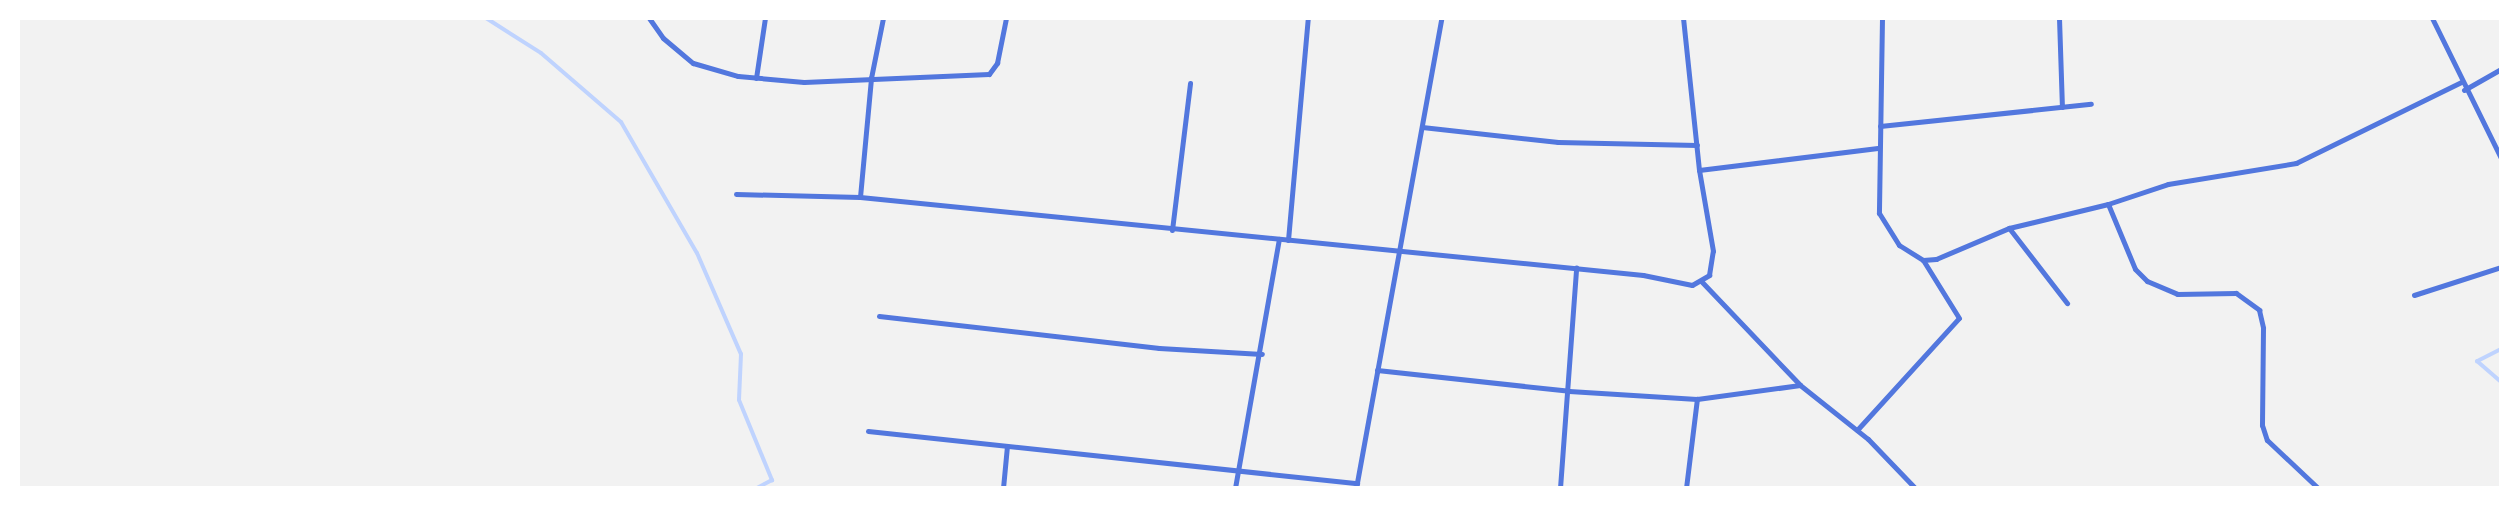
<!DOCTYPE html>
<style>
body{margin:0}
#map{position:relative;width:2519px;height:506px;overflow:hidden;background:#f2f2f2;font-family:"Fira Sans Condensed",sans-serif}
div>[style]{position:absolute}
.stream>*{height:4px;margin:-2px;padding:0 2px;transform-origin:2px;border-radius:2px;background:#bfd3fe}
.minor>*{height:5px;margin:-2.5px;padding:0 2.5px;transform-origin:2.5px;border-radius:2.5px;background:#5277de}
span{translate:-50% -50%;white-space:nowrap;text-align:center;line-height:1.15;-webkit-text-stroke:6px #fff;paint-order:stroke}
.frame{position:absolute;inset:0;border:20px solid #fff;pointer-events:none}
</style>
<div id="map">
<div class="stream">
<div style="left:486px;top:18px;width:65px;rotate:32.5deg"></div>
<div style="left:541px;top:53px;width:106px;rotate:40.8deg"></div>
<div style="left:621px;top:122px;width:151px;rotate:59.9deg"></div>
<div style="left:697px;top:253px;width:110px;rotate:66.5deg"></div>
<div style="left:741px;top:354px;width:46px;rotate:92.5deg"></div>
<div style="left:739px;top:400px;width:87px;rotate:67.6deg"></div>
<div style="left:772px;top:480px;width:17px;rotate:152deg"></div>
<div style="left:2501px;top:349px;width:27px;rotate:153deg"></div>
<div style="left:2477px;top:361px;width:32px;rotate:41deg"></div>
</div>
<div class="minor">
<div style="left:649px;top:18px;width:24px;rotate:55deg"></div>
<div style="left:663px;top:38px;width:39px;rotate:40deg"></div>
<div style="left:693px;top:63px;width:47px;rotate:16.1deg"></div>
<div style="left:738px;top:76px;width:66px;rotate:5.2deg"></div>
<div style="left:804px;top:82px;width:185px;rotate:-2.5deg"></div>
<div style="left:989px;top:74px;width:14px;rotate:-54deg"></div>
<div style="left:997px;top:63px;width:46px;rotate:-78.7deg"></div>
<div style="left:1882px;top:18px;width:195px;rotate:90.9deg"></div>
<div style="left:1879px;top:213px;width:38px;rotate:58deg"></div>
<div style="left:1899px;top:245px;width:28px;rotate:32deg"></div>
<div style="left:1923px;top:260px;width:13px;rotate:-4deg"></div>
<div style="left:1936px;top:259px;width:79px;rotate:-23deg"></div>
<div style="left:2009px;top:228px;width:102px;rotate:-13.6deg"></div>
<div style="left:2108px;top:204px;width:63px;rotate:-18.4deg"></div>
<div style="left:2168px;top:184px;width:130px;rotate:-9.3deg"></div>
<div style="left:2296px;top:163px;width:184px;rotate:-26.1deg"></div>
<div style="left:2059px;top:18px;width:89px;rotate:88.1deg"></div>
<div style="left:2432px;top:18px;width:156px;rotate:63.8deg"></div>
<div style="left:756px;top:78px;width:61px;rotate:-81.5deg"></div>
<div style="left:2464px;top:90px;width:43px;rotate:-29.6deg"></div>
<div style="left:1880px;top:126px;width:212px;rotate:-6deg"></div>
<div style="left:1422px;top:127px;width:137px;rotate:6.3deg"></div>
<div style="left:1558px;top:142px;width:139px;rotate:1.2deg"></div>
<div style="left:1699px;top:170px;width:180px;rotate:-7deg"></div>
<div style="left:736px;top:194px;width:124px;rotate:1.4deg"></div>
<div style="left:860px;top:197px;width:787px;rotate:5.69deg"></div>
<div style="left:1643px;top:275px;width:50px;rotate:11.5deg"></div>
<div style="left:1692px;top:285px;width:20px;rotate:-30deg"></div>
<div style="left:1709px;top:275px;width:24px;rotate:-81deg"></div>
<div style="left:1713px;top:251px;width:82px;rotate:-99.8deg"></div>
<div style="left:1699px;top:170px;width:153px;rotate:-96deg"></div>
<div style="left:860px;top:197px;width:120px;rotate:-84.7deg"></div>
<div style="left:871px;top:78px;width:61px;rotate:-78.7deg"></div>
<div style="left:2108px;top:204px;width:70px;rotate:67.4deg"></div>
<div style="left:2135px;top:269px;width:17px;rotate:45deg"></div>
<div style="left:2147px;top:281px;width:33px;rotate:23deg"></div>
<div style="left:2177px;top:294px;width:59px;rotate:-1deg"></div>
<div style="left:2236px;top:293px;width:29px;rotate:36deg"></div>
<div style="left:2259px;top:310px;width:18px;rotate:77deg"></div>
<div style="left:2263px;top:328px;width:97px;rotate:90.6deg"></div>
<div style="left:2262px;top:425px;width:16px;rotate:72deg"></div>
<div style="left:2267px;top:440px;width:70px;rotate:43.3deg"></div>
<div style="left:2009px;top:228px;width:95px;rotate:52.3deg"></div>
<div style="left:1172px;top:230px;width:148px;rotate:-83deg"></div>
<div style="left:1288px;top:240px;width:223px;rotate:-84.9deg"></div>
<div style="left:1702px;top:282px;width:142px;rotate:46.4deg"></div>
<div style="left:1800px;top:385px;width:87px;rotate:38.5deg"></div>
<div style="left:1868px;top:439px;width:68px;rotate:46.2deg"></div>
<div style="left:2414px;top:295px;width:91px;rotate:-17.8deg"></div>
<div style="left:879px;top:316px;width:282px;rotate:6.5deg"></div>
<div style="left:1159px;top:348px;width:103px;rotate:3.3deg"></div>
<div style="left:1377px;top:370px;width:193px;rotate:6.2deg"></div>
<div style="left:1569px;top:391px;width:128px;rotate:3.6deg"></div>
<div style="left:1697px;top:399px;width:104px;rotate:-7.7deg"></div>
<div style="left:1857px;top:430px;width:151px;rotate:-47.7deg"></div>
<div style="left:1959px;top:318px;width:68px;rotate:-121.8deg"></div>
<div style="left:868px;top:431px;width:492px;rotate:6.1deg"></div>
<div style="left:1003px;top:488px;width:42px;rotate:-84.6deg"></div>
<div style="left:1235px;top:488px;width:253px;rotate:-80deg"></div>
<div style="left:1356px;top:488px;width:478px;rotate:-79.7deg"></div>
<div style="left:1560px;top:488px;width:221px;rotate:-85.8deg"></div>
<div style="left:1686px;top:488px;width:90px;rotate:-83deg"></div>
</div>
<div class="frame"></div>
</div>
